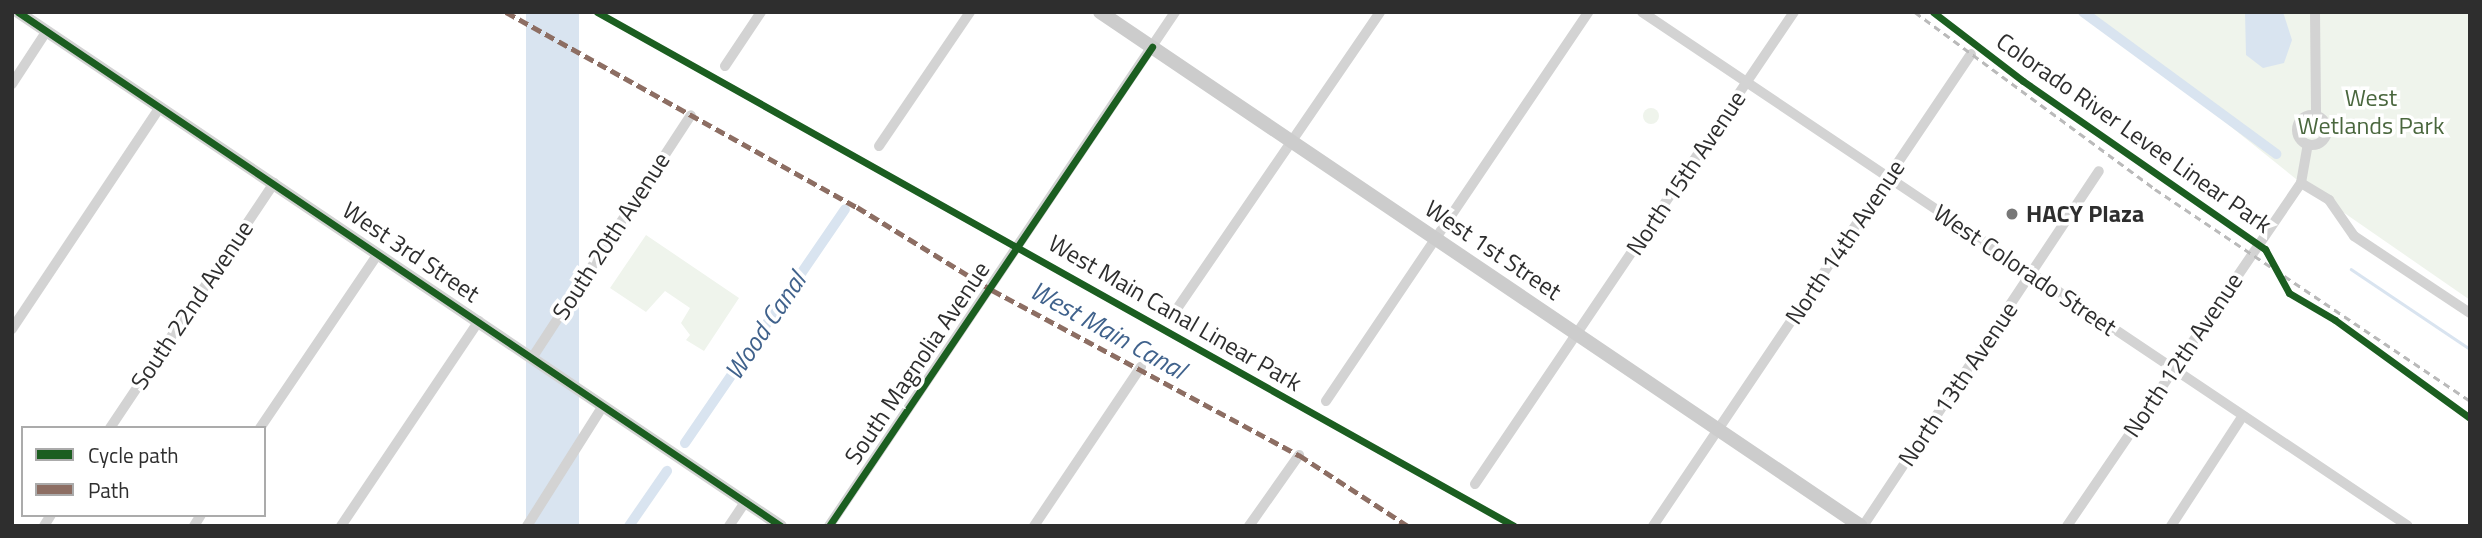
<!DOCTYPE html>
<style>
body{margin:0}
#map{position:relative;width:2482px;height:538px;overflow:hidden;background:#fff;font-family:"Titillium Web",sans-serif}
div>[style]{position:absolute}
.green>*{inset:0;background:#eff4ec}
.round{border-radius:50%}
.water>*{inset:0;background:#d9e4f0;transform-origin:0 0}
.stream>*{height:2.5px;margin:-1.25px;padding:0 1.25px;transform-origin:1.25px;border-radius:1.25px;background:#d9e4f0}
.canal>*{height:10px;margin:-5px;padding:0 5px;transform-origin:5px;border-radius:5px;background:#d9e4f0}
.minor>*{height:10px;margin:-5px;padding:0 5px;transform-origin:5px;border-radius:5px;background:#d3d3d3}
.minor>.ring{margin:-5px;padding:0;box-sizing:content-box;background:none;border:10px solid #d3d3d3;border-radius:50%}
.tertiary>*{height:12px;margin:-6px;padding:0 6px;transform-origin:6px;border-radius:6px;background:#d3d3d3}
.secondary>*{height:14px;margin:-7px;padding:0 7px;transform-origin:7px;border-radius:7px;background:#ccc}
.rail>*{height:2.5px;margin-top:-1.25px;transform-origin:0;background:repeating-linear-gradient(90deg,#bababa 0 7px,transparent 0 12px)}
.quiet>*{height:5px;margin-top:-2.5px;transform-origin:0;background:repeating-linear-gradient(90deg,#8d6e63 0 10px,transparent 0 15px)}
.cycleway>*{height:7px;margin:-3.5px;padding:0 3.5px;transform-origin:3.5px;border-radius:3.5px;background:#1b5e20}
.dots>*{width:19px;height:19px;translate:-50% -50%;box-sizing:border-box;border:4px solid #fff;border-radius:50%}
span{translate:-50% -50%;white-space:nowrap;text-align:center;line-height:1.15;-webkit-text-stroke:7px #fff;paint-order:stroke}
.park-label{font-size:24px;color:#4a673e}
.street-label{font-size:24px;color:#2e2e2e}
.poi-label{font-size:24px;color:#2e2e2e;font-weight:700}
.left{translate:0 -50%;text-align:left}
.water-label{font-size:26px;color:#40628c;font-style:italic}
.frame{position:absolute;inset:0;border:14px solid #2e2e2e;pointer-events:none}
.legend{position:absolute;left:21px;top:426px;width:245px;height:91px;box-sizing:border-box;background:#fff;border:2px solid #ababab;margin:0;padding:9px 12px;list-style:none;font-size:21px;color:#2e2e2e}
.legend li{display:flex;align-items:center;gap:14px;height:35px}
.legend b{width:35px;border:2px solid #ababab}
</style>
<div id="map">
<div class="green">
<div style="clip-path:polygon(2088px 12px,2470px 12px,2470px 300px,2301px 183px)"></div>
<div class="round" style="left:1643px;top:108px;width:16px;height:16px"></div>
<div style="clip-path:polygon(646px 235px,739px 298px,704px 351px,686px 340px,690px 335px,681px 323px,690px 308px,665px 291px,646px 312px,610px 288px)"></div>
</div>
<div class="water">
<div style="left:526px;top:12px;width:53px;height:1045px"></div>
<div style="clip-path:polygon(2245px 12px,2283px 12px,2292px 40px,2284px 63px,2263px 68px,2246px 55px)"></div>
</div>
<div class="stream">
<div style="left:2351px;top:269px;width:143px;rotate:33.9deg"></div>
</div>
<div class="canal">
<div style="left:2083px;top:12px;width:240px;rotate:36.3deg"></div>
<div style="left:685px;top:443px;width:283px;rotate:-55.6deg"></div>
<div style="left:629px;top:526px;width:67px;rotate:-55.4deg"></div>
</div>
<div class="minor">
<div style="left:1642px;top:12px;width:922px;rotate:33.86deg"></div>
<div style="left:2315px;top:12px;width:104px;rotate:89.4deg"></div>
<div style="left:725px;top:66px;width:65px;rotate:-56.3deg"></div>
<div style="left:12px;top:84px;width:62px;rotate:-56.8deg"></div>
<div class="ring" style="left:2297px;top:115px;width:20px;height:20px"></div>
<div style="left:879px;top:146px;width:162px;rotate:-55.8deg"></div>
<div style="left:2301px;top:183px;width:33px;rotate:31deg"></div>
<div style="left:2329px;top:200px;width:44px;rotate:55.2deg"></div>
<div style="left:2354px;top:236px;width:139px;rotate:33.6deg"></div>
<div style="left:1172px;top:316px;width:368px;rotate:-55.6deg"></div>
<div style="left:12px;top:329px;width:267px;rotate:-56.3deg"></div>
<div style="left:532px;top:358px;width:290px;rotate:-56.8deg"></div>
<div style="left:1326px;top:401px;width:469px;rotate:-56deg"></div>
<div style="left:110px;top:428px;width:295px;rotate:-56.2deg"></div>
<div style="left:260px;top:428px;width:210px;rotate:-55.9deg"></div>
<div style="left:1475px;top:484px;width:570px;rotate:-55.95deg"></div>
<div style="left:44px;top:526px;width:13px;rotate:-58deg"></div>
<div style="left:194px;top:526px;width:13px;rotate:-58deg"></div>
<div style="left:341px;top:526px;width:247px;rotate:-56.1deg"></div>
<div style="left:527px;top:526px;width:142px;rotate:-57.7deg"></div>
<div style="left:729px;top:526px;width:30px;rotate:-56deg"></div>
<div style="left:829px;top:526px;width:620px;rotate:-56.05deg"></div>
<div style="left:1034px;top:526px;width:192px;rotate:-56.1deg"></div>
<div style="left:1249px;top:526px;width:87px;rotate:-54.8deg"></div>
<div style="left:1653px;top:526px;width:569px;rotate:-56.03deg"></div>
<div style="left:1863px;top:526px;width:426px;rotate:-56.4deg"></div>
<div style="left:2067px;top:526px;width:415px;rotate:-55.7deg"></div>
<div style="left:2301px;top:183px;width:39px;rotate:-80deg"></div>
<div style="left:2171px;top:526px;width:130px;rotate:-56.9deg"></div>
</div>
<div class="tertiary">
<div style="left:18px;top:12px;width:920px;rotate:33.97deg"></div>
</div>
<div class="secondary">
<div style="left:1100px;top:12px;width:918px;rotate:34.04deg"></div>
</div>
<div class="rail">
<div style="left:1915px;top:12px;width:298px;rotate:36.4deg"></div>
<div style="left:2155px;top:189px;width:380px;rotate:33.9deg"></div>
</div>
<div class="quiet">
<div style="left:506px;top:12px;width:402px;rotate:29.1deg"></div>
<div style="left:857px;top:207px;width:158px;rotate:31.6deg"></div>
<div style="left:992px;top:290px;width:349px;rotate:28.3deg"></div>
<div style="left:1299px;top:455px;width:130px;rotate:33.1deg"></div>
</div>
<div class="cycleway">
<div style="left:18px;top:12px;width:920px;rotate:33.97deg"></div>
<div style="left:597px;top:12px;width:1051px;rotate:29.27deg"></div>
<div style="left:1933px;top:12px;width:113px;rotate:37.5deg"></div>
<div style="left:2023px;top:81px;width:295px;rotate:34.8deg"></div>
<div style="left:2265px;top:249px;width:50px;rotate:61.4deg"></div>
<div style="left:2289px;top:293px;width:53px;rotate:30.4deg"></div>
<div style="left:2335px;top:320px;width:167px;rotate:36deg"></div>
<div style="left:829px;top:526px;width:578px;rotate:-56.01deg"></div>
</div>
<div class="dots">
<div style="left:2012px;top:214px;background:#777"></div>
</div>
<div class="park-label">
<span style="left:2371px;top:112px">West<br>Wetlands Park</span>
</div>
<div class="street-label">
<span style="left:2134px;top:133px;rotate:35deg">Colorado River Levee Linear Park</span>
<span style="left:1686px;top:173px;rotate:-56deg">North 15th Avenue</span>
<span style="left:611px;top:236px;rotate:-57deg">South 20th Avenue</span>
<span style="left:1845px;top:242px;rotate:-56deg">North 14th Avenue</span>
<span style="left:1493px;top:250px;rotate:34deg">West 1st Street</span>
<span style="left:411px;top:252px;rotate:34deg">West 3rd Street</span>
<span style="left:2025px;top:270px;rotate:34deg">West Colorado Street</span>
<span style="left:192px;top:305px;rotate:-56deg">South 22nd Avenue</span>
<span style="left:1175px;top:313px;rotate:30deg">West Main Canal Linear Park</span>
<span style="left:2183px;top:355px;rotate:-56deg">North 12th Avenue</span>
<span style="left:917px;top:363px;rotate:-56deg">South Magnolia Avenue</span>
<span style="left:1958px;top:384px;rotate:-56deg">North 13th Avenue</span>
</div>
<div class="poi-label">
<span class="left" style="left:2026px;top:214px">HACY Plaza</span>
</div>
<div class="water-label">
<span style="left:765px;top:326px;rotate:-56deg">Wood Canal</span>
<span style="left:1108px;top:330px;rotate:29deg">West Main Canal</span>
</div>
<div class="frame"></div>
<ul class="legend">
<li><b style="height:9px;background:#1b5e20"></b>Cycle path</li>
<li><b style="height:9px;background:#8d6e63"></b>Path</li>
</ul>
</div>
